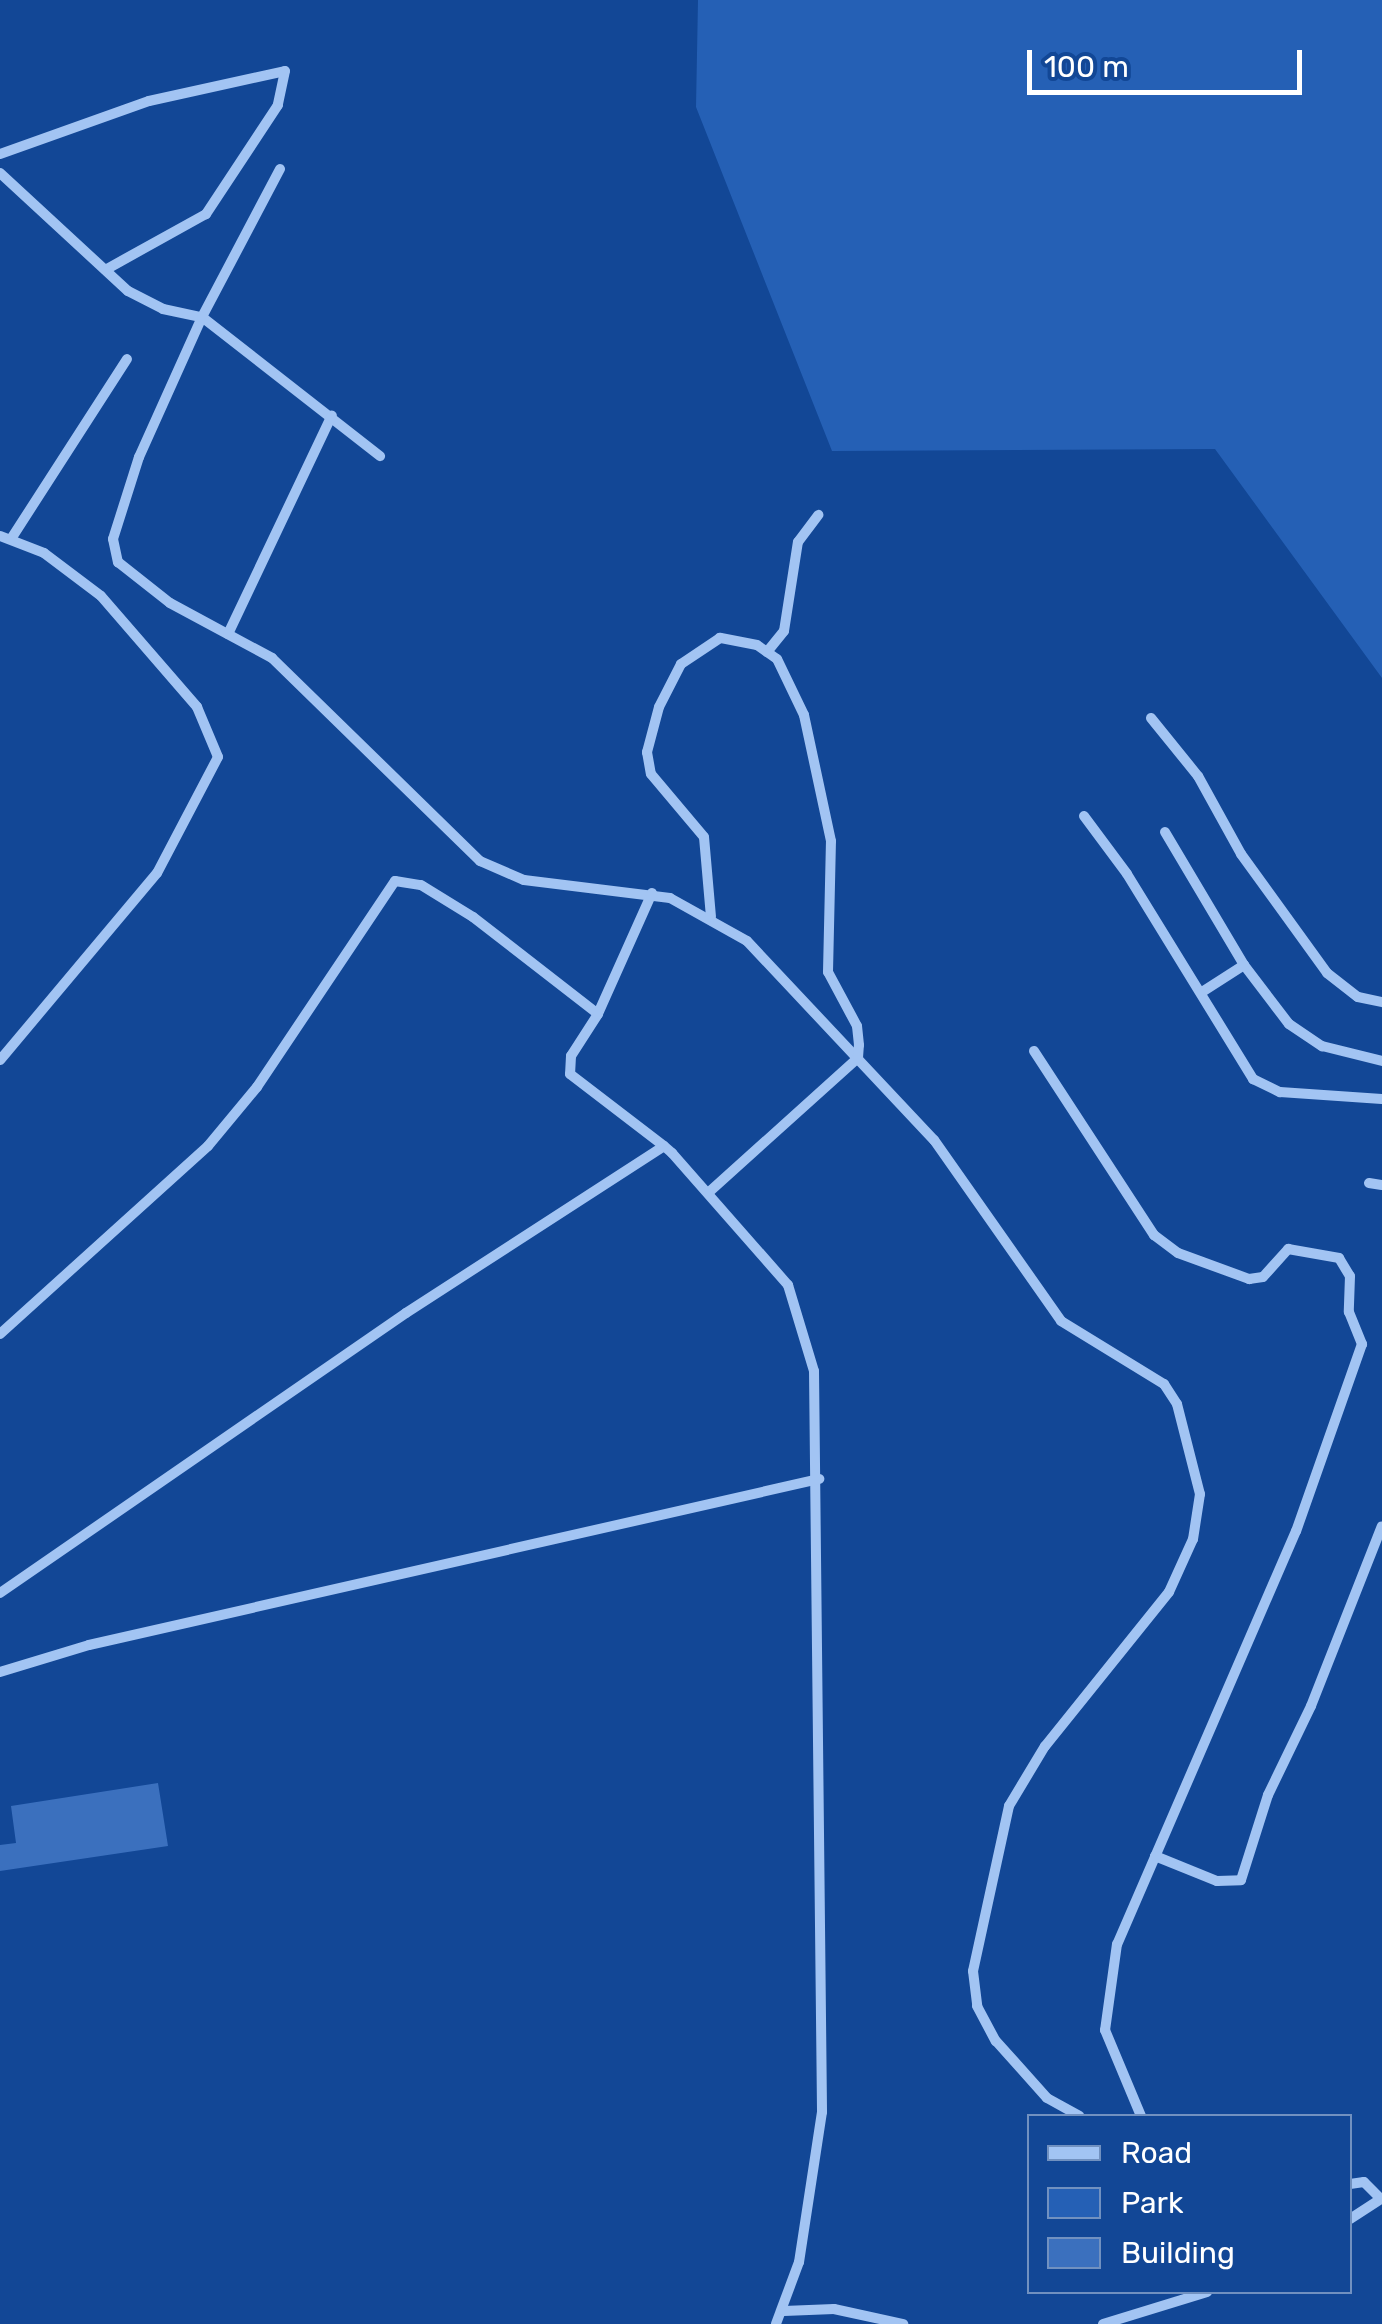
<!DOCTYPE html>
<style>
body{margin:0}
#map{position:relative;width:1382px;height:2324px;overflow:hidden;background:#124796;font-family:Rubik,sans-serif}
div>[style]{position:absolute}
.green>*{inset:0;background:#2560b5}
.building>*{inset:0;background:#3b70be}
.street>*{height:10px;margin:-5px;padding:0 5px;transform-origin:5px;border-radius:5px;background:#a2c4f3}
span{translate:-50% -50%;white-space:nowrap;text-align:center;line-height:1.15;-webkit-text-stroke:8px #124796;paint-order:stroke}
.legend{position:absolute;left:1027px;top:2114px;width:325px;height:180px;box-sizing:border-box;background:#124796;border:2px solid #7191c0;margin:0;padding:12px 18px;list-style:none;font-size:30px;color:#fff}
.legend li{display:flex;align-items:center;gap:20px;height:50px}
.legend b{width:50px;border:2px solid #7191c0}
.scale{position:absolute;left:1027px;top:50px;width:275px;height:45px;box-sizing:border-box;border:5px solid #fff;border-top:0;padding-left:12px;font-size:30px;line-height:35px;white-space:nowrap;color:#fff;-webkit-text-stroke:8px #124796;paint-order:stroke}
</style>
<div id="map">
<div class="green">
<div style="clip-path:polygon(698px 0,1382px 0,1382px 678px,1215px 449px,832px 451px,696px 107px)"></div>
</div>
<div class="building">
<div style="clip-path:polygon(158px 1783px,168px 1846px,0 1871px,0 1845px,16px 1843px,11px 1806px)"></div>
</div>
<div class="street">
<div style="left:0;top:154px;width:158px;rotate:-19.6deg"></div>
<div style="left:149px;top:101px;width:139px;rotate:-12.4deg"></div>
<div style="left:285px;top:71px;width:35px;rotate:102deg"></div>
<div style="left:278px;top:105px;width:131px;rotate:123.4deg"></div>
<div style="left:206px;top:214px;width:115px;rotate:151deg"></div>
<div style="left:280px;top:169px;width:167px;rotate:117.8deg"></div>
<div style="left:202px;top:317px;width:154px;rotate:114.2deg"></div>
<div style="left:139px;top:457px;width:86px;rotate:107.6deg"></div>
<div style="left:113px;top:539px;width:24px;rotate:78deg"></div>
<div style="left:118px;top:562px;width:66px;rotate:38.3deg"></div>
<div style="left:170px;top:603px;width:116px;rotate:28.3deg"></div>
<div style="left:272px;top:658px;width:291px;rotate:44.3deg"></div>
<div style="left:480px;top:861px;width:48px;rotate:23.4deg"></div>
<div style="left:524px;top:880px;width:147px;rotate:7deg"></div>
<div style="left:670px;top:898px;width:88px;rotate:29.2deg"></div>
<div style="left:747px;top:941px;width:273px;rotate:46.8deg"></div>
<div style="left:934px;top:1140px;width:221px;rotate:54.9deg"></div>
<div style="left:1061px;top:1321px;width:121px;rotate:31.5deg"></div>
<div style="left:1164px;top:1384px;width:24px;rotate:57deg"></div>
<div style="left:1177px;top:1404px;width:93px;rotate:75.7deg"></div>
<div style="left:1200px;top:1494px;width:46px;rotate:98.8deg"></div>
<div style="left:1193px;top:1539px;width:58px;rotate:114.4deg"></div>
<div style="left:1169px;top:1592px;width:198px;rotate:128.8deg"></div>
<div style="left:1045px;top:1746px;width:70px;rotate:121deg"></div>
<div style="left:1009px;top:1806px;width:169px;rotate:102.3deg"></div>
<div style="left:973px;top:1971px;width:35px;rotate:83deg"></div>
<div style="left:977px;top:2006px;width:40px;rotate:62deg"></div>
<div style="left:996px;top:2041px;width:76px;rotate:48.2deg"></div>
<div style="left:1047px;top:2098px;width:37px;rotate:29deg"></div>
<div style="left:0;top:173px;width:174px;rotate:42.7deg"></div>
<div style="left:128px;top:291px;width:39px;rotate:27deg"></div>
<div style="left:163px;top:309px;width:40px;rotate:12deg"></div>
<div style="left:202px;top:317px;width:226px;rotate:38deg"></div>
<div style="left:0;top:536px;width:47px;rotate:21.1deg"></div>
<div style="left:44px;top:553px;width:71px;rotate:37deg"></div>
<div style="left:101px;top:596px;width:147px;rotate:49.1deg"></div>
<div style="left:197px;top:707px;width:54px;rotate:67.2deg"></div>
<div style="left:218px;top:757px;width:131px;rotate:117.7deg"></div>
<div style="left:157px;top:873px;width:244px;rotate:130deg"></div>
<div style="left:11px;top:539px;width:214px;rotate:-57.2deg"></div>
<div style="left:228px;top:634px;width:242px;rotate:-64.6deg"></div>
<div style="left:767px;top:652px;width:27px;rotate:-51deg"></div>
<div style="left:784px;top:631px;width:90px;rotate:-81.1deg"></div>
<div style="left:798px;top:542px;width:34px;rotate:-53deg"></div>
<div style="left:1151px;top:718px;width:75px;rotate:51deg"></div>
<div style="left:1198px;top:776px;width:89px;rotate:61.1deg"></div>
<div style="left:1241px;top:854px;width:147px;rotate:54.1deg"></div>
<div style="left:1327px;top:973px;width:39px;rotate:38deg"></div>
<div style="left:1358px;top:997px;width:25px;rotate:12deg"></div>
<div style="left:1084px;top:816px;width:72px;rotate:53.4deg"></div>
<div style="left:1127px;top:874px;width:241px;rotate:58.4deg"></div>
<div style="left:1253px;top:1079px;width:30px;rotate:26deg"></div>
<div style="left:1280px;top:1092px;width:102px;rotate:3.9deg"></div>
<div style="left:1165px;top:832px;width:155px;rotate:59.3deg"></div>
<div style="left:1244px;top:965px;width:74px;rotate:52.7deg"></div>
<div style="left:1289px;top:1024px;width:40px;rotate:34deg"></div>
<div style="left:1322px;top:1046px;width:62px;rotate:14deg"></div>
<div style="left:652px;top:893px;width:133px;rotate:114.1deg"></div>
<div style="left:598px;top:1014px;width:50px;rotate:122.7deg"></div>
<div style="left:571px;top:1056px;width:18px;rotate:93deg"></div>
<div style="left:570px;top:1074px;width:118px;rotate:37.5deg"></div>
<div style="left:1202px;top:992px;width:50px;rotate:-32.7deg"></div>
<div style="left:1034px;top:1051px;width:220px;rotate:56.9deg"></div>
<div style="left:1154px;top:1235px;width:30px;rotate:37deg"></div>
<div style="left:1178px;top:1253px;width:76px;rotate:20.1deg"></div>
<div style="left:1249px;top:1279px;width:14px;rotate:-8deg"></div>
<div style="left:1263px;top:1277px;width:38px;rotate:-48deg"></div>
<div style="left:1288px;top:1249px;width:52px;rotate:10deg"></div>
<div style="left:1339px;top:1258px;width:21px;rotate:59deg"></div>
<div style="left:1350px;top:1276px;width:36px;rotate:92deg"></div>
<div style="left:1349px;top:1312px;width:35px;rotate:68deg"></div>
<div style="left:1362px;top:1344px;width:198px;rotate:109.4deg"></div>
<div style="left:1296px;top:1531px;width:450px;rotate:113.4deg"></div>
<div style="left:1117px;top:1944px;width:87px;rotate:97.9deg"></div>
<div style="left:1105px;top:2030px;width:93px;rotate:67.3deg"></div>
<div style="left:1369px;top:1183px;width:13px;rotate:9deg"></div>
<div style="left:708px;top:1193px;width:202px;rotate:-42deg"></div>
<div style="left:858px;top:1058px;width:13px;rotate:-86deg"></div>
<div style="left:859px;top:1045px;width:19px;rotate:-96deg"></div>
<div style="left:857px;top:1026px;width:61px;rotate:-118.2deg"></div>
<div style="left:828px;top:972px;width:131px;rotate:-88.7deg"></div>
<div style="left:831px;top:841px;width:129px;rotate:-102.1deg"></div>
<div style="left:804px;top:715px;width:62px;rotate:-115.7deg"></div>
<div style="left:777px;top:659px;width:24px;rotate:-145deg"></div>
<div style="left:757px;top:645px;width:38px;rotate:-169deg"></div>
<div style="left:720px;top:638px;width:47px;rotate:146.3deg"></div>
<div style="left:681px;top:664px;width:48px;rotate:117.1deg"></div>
<div style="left:659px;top:707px;width:47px;rotate:104.9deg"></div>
<div style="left:647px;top:752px;width:22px;rotate:80deg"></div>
<div style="left:651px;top:774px;width:82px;rotate:49.9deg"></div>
<div style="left:704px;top:837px;width:80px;rotate:85deg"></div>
<div style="left:0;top:1334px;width:280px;rotate:-42.1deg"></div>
<div style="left:208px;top:1146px;width:77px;rotate:-50.3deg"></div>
<div style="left:257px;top:1087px;width:248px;rotate:-56.2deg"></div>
<div style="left:395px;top:881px;width:26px;rotate:9deg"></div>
<div style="left:421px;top:885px;width:61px;rotate:31.6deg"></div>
<div style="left:473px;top:917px;width:158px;rotate:37.8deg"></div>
<div style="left:0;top:1593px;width:493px;rotate:-34.6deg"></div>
<div style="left:406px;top:1313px;width:307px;rotate:-32.9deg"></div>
<div style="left:664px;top:1146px;width:11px;rotate:41deg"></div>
<div style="left:672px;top:1153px;width:176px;rotate:48.7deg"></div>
<div style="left:788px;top:1285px;width:90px;rotate:73.2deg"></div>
<div style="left:814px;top:1371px;width:741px;rotate:89.38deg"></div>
<div style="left:822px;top:2112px;width:152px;rotate:98.7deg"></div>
<div style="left:799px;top:2262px;width:66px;rotate:110.4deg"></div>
<div style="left:0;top:1672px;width:93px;rotate:-16.9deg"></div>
<div style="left:89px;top:1645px;width:749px;rotate:-12.81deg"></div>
<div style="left:1155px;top:1856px;width:67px;rotate:22deg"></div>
<div style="left:1217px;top:1881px;width:24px;rotate:-2deg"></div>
<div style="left:1241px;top:1880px;width:89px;rotate:-72.4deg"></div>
<div style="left:1268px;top:1795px;width:99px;rotate:-64.2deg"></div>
<div style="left:1311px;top:1706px;width:193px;rotate:-68.5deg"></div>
<div style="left:1350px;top:2184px;width:14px;rotate:-8deg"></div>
<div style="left:1364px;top:2182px;width:24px;rotate:45deg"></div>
<div style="left:1350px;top:2219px;width:38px;rotate:-33deg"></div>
<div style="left:784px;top:2311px;width:50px;rotate:-2.3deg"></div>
<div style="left:834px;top:2309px;width:71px;rotate:12.3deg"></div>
<div style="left:1103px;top:2324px;width:109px;rotate:-17.1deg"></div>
</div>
<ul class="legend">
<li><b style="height:12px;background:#a2c4f3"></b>Road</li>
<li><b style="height:28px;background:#2560b5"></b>Park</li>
<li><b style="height:28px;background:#3b70be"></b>Building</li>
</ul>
<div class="scale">100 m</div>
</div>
